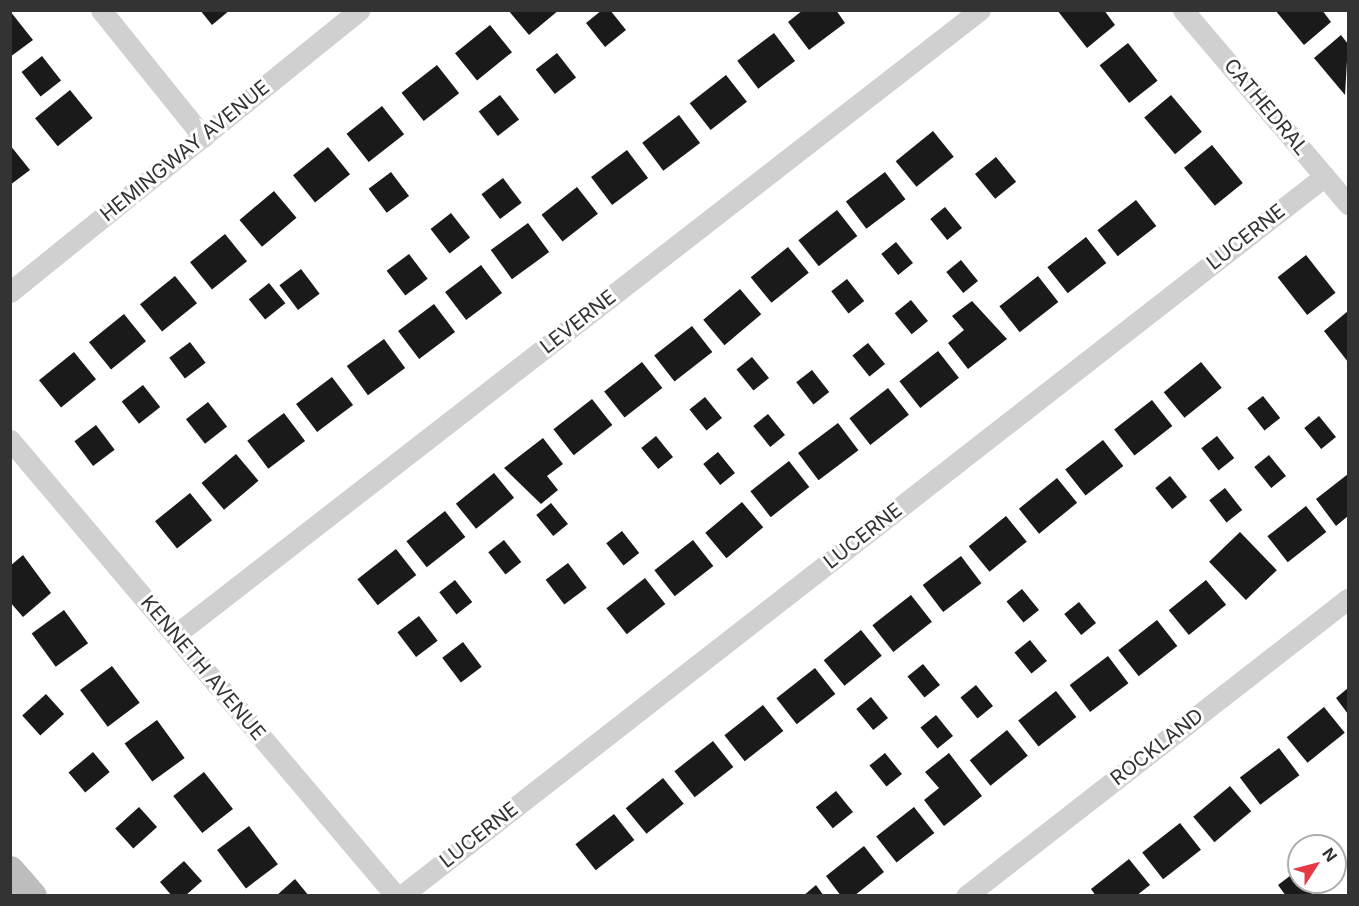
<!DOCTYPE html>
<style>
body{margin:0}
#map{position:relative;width:1359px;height:906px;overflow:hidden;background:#fff;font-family:Inter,sans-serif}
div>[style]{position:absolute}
.building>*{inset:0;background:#1a1a1a;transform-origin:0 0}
.street>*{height:21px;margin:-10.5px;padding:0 10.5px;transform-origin:10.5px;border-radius:10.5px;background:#d0d0d0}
.secondary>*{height:30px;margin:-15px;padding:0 15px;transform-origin:15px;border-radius:15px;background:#bdbdbd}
span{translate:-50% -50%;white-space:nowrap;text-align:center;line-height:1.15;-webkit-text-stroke:6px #fff;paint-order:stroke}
.street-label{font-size:20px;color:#333}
.frame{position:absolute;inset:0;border:12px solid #333;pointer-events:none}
.north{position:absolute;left:1287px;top:834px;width:60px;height:60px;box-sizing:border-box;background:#fff;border:2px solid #adadad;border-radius:50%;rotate:54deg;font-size:16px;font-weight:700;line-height:24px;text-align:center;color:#333}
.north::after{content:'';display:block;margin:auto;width:21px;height:27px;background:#e63946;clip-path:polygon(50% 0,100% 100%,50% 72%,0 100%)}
</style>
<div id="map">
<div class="building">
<div style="clip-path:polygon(200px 10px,230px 10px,212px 25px)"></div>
<div style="clip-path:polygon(508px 10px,559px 10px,529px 35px)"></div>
<div style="clip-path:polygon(602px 10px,610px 10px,626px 30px,605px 47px,586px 23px)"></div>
<div style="clip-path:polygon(803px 10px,836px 10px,845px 23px,809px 50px,788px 22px)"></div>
<div style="clip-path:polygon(1057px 10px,1104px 10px,1115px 25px,1087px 48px)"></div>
<div style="clip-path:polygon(1275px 10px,1322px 10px,1331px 22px,1304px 45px)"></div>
<div style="clip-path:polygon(10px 11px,33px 40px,10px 57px)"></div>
<div style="left:490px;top:25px;width:35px;height:45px;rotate:51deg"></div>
<div style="left:774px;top:33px;width:35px;height:46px;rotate:53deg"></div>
<div style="clip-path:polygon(1341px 35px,1348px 44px,1345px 95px,1314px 58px)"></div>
<div style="left:1128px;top:43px;width:48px;height:36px;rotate:52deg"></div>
<div style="left:557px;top:53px;width:31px;height:27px;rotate:52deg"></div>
<div style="left:42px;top:56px;width:31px;height:26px;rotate:52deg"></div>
<div style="left:437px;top:65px;width:36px;height:45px;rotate:52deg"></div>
<div style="left:726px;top:75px;width:34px;height:46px;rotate:52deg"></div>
<div style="left:70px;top:90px;width:36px;height:45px;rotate:51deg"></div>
<div style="left:500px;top:95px;width:31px;height:27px;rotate:52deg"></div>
<div style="left:1171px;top:95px;width:48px;height:35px;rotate:50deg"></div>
<div style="left:382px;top:106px;width:36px;height:45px;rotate:52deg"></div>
<div style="left:679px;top:115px;width:35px;height:46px;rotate:53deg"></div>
<div style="left:933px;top:131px;width:33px;height:48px;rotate:51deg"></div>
<div style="clip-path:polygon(10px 145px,30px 170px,10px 185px)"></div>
<div style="left:1212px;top:145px;width:49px;height:36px;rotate:51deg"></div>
<div style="left:328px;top:147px;width:35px;height:45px;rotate:51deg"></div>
<div style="left:627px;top:150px;width:35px;height:45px;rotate:53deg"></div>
<div style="left:996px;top:157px;width:32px;height:27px;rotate:51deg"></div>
<div style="left:391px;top:172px;width:30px;height:28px;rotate:53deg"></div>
<div style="left:885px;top:172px;width:34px;height:49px;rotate:53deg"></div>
<div style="left:503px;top:178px;width:31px;height:27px;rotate:53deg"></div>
<div style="left:577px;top:187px;width:34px;height:45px;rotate:52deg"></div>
<div style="left:274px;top:191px;width:35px;height:45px;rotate:50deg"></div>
<div style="left:1136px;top:200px;width:33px;height:49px;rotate:52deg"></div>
<div style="left:945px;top:207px;width:27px;height:19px;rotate:51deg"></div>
<div style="left:837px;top:210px;width:33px;height:49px;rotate:52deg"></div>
<div style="left:451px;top:213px;width:31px;height:26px;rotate:52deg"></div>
<div style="left:528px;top:223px;width:36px;height:46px;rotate:54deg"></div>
<div style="left:225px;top:234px;width:35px;height:45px;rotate:51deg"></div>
<div style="left:1086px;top:237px;width:33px;height:49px;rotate:52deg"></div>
<div style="left:896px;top:242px;width:27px;height:19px;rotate:51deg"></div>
<div style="left:788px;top:247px;width:33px;height:48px;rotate:51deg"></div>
<div style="left:409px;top:254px;width:31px;height:28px;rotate:53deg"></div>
<div style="left:1306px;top:255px;width:48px;height:36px;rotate:52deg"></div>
<div style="left:961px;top:260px;width:27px;height:19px;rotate:51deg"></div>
<div style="left:481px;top:265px;width:35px;height:45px;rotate:53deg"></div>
<div style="left:301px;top:269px;width:31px;height:27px;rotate:53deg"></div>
<div style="left:175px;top:276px;width:35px;height:45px;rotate:51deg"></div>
<div style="left:1038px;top:276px;width:33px;height:49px;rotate:52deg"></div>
<div style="left:847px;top:279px;width:28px;height:20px;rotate:52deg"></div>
<div style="left:269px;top:283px;width:26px;height:26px;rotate:51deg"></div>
<div style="left:740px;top:289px;width:33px;height:48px;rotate:50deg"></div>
<div style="left:911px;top:300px;width:27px;height:21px;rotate:51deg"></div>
<div style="clip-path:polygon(972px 301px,1007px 339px,968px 369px,948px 343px,964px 330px,952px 316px)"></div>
<div style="left:434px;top:304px;width:35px;height:45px;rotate:53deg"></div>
<div style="clip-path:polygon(1348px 311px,1348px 362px,1324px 331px)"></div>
<div style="left:124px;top:314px;width:35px;height:45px;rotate:51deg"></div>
<div style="left:692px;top:326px;width:33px;height:48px;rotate:52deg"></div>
<div style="left:384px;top:339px;width:36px;height:46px;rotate:54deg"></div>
<div style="left:190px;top:342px;width:26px;height:26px;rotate:53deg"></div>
<div style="left:868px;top:343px;width:27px;height:20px;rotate:51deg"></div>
<div style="left:938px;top:351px;width:34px;height:49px;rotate:52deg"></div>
<div style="left:74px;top:352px;width:35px;height:45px;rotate:51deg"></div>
<div style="left:752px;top:357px;width:27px;height:20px;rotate:51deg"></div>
<div style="left:642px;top:362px;width:33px;height:48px;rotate:52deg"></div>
<div style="left:1201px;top:362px;width:33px;height:48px;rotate:51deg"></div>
<div style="left:812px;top:370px;width:28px;height:20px;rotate:52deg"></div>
<div style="left:332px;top:377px;width:35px;height:45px;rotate:53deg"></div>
<div style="left:143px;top:385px;width:28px;height:27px;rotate:52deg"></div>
<div style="left:888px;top:388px;width:34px;height:49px;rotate:52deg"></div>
<div style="left:1263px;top:396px;width:28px;height:20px;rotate:52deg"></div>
<div style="left:705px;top:397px;width:27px;height:20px;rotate:51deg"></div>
<div style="left:592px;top:399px;width:33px;height:49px;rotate:52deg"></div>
<div style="left:1152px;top:400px;width:33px;height:48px;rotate:52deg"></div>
<div style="left:208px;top:402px;width:31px;height:28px;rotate:52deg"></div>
<div style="left:284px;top:413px;width:35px;height:46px;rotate:53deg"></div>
<div style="left:768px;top:414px;width:27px;height:19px;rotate:51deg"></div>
<div style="left:1319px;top:416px;width:27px;height:19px;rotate:51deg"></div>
<div style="left:838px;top:423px;width:34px;height:50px;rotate:53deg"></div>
<div style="left:96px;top:425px;width:31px;height:27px;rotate:53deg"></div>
<div style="left:656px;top:436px;width:27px;height:19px;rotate:51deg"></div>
<div style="left:1217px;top:436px;width:28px;height:20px;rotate:52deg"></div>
<div style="clip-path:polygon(543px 438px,563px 464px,547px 476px,558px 490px,541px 504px,504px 468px)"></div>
<div style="left:1103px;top:440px;width:33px;height:48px;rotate:52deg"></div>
<div style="left:718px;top:452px;width:27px;height:19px;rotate:51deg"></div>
<div style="left:236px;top:454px;width:35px;height:45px;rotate:50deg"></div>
<div style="left:1269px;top:455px;width:27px;height:19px;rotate:51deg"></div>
<div style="left:789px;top:461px;width:33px;height:49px;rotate:52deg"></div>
<div style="left:494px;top:473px;width:32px;height:49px;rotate:51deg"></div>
<div style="clip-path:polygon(1348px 474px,1348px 516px,1336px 526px,1316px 499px)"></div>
<div style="left:1170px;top:476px;width:27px;height:19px;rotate:51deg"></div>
<div style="left:1057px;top:478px;width:32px;height:49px;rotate:51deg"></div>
<div style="left:1225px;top:488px;width:28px;height:20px;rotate:52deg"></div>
<div style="left:190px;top:493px;width:35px;height:45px;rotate:51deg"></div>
<div style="left:742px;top:502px;width:33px;height:48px;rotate:50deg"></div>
<div style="left:551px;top:503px;width:27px;height:19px;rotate:51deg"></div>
<div style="left:1306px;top:506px;width:33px;height:49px;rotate:52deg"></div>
<div style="left:445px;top:511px;width:33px;height:49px;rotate:52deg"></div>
<div style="left:1006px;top:516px;width:33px;height:48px;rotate:51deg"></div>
<div style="left:622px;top:531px;width:28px;height:20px;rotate:52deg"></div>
<div style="left:1240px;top:532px;width:53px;height:43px;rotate:46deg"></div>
<div style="left:504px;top:540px;width:28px;height:20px;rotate:52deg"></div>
<div style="left:693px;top:540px;width:33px;height:49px;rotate:52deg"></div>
<div style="left:396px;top:549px;width:33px;height:49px;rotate:52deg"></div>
<div style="clip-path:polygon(23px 555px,51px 593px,23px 617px,10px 602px,10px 566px)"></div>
<div style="left:961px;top:556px;width:34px;height:48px;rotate:53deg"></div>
<div style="left:568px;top:563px;width:31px;height:28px;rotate:53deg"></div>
<div style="left:645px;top:578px;width:33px;height:49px;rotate:52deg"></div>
<div style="left:455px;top:580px;width:28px;height:20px;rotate:52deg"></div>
<div style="left:1206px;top:580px;width:32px;height:48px;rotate:51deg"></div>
<div style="left:1022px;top:589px;width:27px;height:20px;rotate:51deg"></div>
<div style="left:911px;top:595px;width:34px;height:49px;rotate:52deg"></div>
<div style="left:1079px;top:602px;width:27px;height:19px;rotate:51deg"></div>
<div style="left:64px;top:610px;width:41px;height:40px;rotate:54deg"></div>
<div style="left:419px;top:616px;width:31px;height:27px;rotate:53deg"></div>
<div style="left:1157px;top:620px;width:33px;height:49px;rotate:52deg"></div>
<div style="left:861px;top:630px;width:33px;height:48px;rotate:51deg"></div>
<div style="left:1030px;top:640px;width:27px;height:20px;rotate:51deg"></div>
<div style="left:463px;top:642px;width:31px;height:26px;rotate:53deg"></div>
<div style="left:1108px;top:656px;width:34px;height:48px;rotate:53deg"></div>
<div style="left:923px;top:664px;width:27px;height:20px;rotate:51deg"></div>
<div style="left:112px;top:666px;width:46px;height:40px;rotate:53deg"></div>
<div style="left:815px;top:668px;width:33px;height:49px;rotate:52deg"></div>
<div style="left:976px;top:685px;width:27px;height:20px;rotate:51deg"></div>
<div style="clip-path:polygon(1348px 688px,1348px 714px,1336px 698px)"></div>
<div style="left:1056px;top:691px;width:33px;height:48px;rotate:52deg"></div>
<div style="left:46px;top:694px;width:27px;height:32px;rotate:48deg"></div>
<div style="left:871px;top:697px;width:27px;height:19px;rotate:51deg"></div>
<div style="left:763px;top:705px;width:33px;height:49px;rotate:52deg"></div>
<div style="left:1324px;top:707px;width:33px;height:48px;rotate:51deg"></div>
<div style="left:936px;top:715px;width:27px;height:20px;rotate:51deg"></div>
<div style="left:157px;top:720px;width:47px;height:40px;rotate:54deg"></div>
<div style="left:1007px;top:730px;width:33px;height:48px;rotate:51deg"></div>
<div style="left:713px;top:741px;width:33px;height:49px;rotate:52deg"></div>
<div style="left:1279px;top:748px;width:34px;height:49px;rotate:53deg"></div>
<div style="left:93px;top:752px;width:26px;height:32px;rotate:50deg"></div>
<div style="left:885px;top:753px;width:27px;height:20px;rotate:51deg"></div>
<div style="clip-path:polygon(949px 753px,982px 796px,944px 826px,924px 800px,939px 788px,925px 772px)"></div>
<div style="left:204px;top:772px;width:47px;height:39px;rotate:52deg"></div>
<div style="left:663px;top:778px;width:33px;height:48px;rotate:51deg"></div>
<div style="left:1230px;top:786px;width:33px;height:48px;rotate:50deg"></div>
<div style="left:836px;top:791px;width:27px;height:26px;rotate:51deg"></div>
<div style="left:139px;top:807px;width:27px;height:32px;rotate:48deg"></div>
<div style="left:914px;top:807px;width:33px;height:48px;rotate:52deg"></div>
<div style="left:614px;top:814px;width:33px;height:49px;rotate:52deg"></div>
<div style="left:1180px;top:823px;width:34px;height:48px;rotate:52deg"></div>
<div style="left:249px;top:826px;width:48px;height:40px;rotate:53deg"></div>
<div style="clip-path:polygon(864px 846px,884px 872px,854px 896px,841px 896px,826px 876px)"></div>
<div style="clip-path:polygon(1129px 859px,1150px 885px,1136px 896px,1096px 896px,1091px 889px)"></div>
<div style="clip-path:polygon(184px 861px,202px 881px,185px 896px,172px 896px,160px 882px)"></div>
<div style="clip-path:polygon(1299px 869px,1299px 882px,1310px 882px,1316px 890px,1309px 896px,1286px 896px,1278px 885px)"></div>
<div style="clip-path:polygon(295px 879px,309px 896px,276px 896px)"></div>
<div style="clip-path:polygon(816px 885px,824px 896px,803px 896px)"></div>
</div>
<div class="street">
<div style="left:101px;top:10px;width:163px;rotate:51.2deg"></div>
<div style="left:1183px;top:10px;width:255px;rotate:49.6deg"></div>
<div style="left:10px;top:292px;width:449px;rotate:-38.9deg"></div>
<div style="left:10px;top:440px;width:597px;rotate:49.75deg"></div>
<div style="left:175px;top:635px;width:1019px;rotate:-37.83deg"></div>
<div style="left:401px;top:896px;width:1171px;rotate:-37.93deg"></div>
<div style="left:966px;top:896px;width:484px;rotate:-37.9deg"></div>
</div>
<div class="secondary">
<div style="left:10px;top:871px;width:33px;rotate:49deg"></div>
</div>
<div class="street-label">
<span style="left:1266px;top:107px;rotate:50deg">CATHEDRAL</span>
<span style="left:185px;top:151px;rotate:-39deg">HEMINGWAY AVENUE</span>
<span style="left:1246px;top:237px;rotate:-38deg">LUCERNE</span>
<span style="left:578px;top:322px;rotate:-38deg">LEVERNE</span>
<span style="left:863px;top:536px;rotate:-38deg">LUCERNE</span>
<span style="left:203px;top:668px;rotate:50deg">KENNETH AVENUE</span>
<span style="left:1157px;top:747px;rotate:-38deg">ROCKLAND</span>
<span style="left:479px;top:835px;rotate:-38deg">LUCERNE</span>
</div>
<div class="frame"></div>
<div class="north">N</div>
</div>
